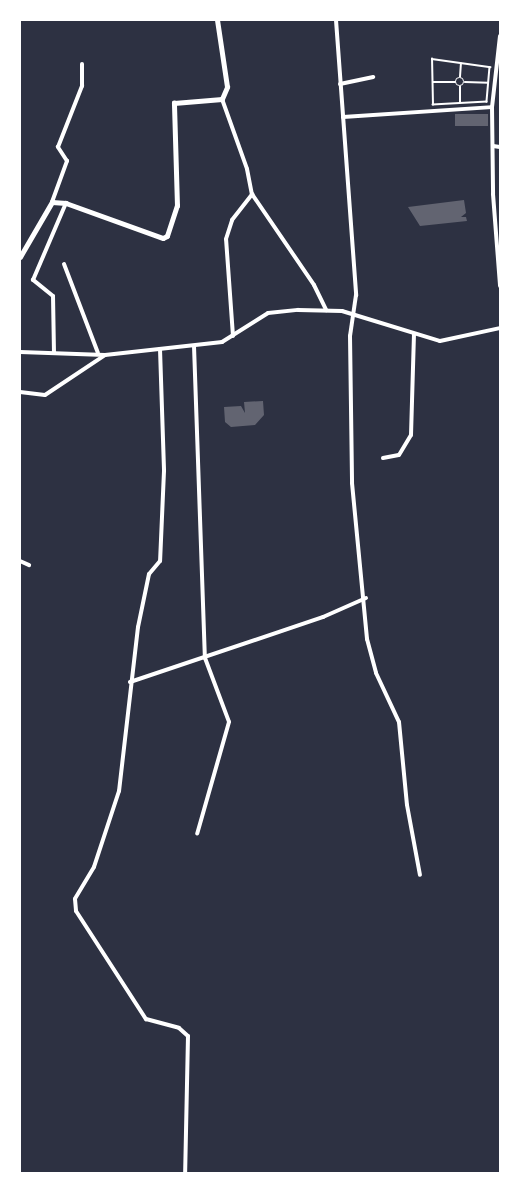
<!DOCTYPE html>
<style>
body{margin:0}
#map{position:relative;width:520px;height:1193px;overflow:hidden;background:#2d3142;font-family:Lora,serif}
div>[style]{position:absolute}
.building>*{inset:0;background:#626471;transform-origin:0 0}
.path>*{height:1.5px;margin:-0.75px;padding:0 0.75px;transform-origin:0.75px;border-radius:0.75px;background:#fff}
.path>.ring{margin:-0.75px;padding:0;box-sizing:content-box;background:none;border:1.5px solid #fff;border-radius:50%}
.minor>*{height:4px;margin:-2px;padding:0 2px;transform-origin:2px;border-radius:2px;background:#fff}
.tertiary>*{height:4.5px;margin:-2.25px;padding:0 2.25px;transform-origin:2.25px;border-radius:2.25px;background:#fff}
span{translate:-50% -50%;white-space:nowrap;text-align:center;line-height:1.15;-webkit-text-stroke:4.5px #fff;paint-order:stroke}
.frame{position:absolute;inset:0;border:21px solid #fff;pointer-events:none}
</style>
<div id="map">
<div class="building">
<div style="left:488px;top:114px;width:12px;height:33px;rotate:90deg"></div>
<div style="clip-path:polygon(464px 200px,466px 213px,461px 217px,466px 217px,467px 221px,420px 226px,408px 207px)"></div>
<div style="clip-path:polygon(263px 401px,264px 415px,255px 425px,231px 427px,225px 422px,224px 407px,241px 406px,245px 413px,244px 402px)"></div>
</div>
<div class="path">
<div style="left:432px;top:59px;width:59px;rotate:7.9deg"></div>
<div style="left:490px;top:67px;width:35px;rotate:95deg"></div>
<div style="left:487px;top:102px;width:54px;rotate:176.8deg"></div>
<div style="left:433px;top:105px;width:46px;rotate:-91.2deg"></div>
<div style="left:460px;top:77px;width:13px;rotate:-86deg"></div>
<div class="ring" style="left:456px;top:78px;width:6.5px;height:6.5px"></div>
<div style="left:433px;top:82px;width:22px"></div>
<div style="left:465px;top:82px;width:23px;rotate:2deg"></div>
<div style="left:460px;top:103px;width:16px;rotate:-90deg"></div>
</div>
<div class="minor">
<div style="left:336px;top:20px;width:276px;rotate:85.8deg"></div>
<div style="left:356px;top:295px;width:41px;rotate:98.3deg"></div>
<div style="left:350px;top:336px;width:147px;rotate:89.2deg"></div>
<div style="left:352px;top:483px;width:157px;rotate:84.5deg"></div>
<div style="left:367px;top:639px;width:35px;rotate:75deg"></div>
<div style="left:376px;top:673px;width:54px;rotate:64.9deg"></div>
<div style="left:399px;top:722px;width:83px;rotate:84.5deg"></div>
<div style="left:407px;top:805px;width:71px;rotate:79.5deg"></div>
<div style="left:500px;top:36px;width:71px;rotate:96.4deg"></div>
<div style="left:492px;top:107px;width:87px;rotate:89.3deg"></div>
<div style="left:493px;top:194px;width:92px;rotate:85.6deg"></div>
<div style="left:340px;top:84px;width:34px;rotate:-12deg"></div>
<div style="left:222px;top:99px;width:74px;rotate:70.3deg"></div>
<div style="left:247px;top:169px;width:25px;rotate:79deg"></div>
<div style="left:252px;top:194px;width:110px;rotate:55.7deg"></div>
<div style="left:314px;top:285px;width:28px;rotate:64deg"></div>
<div style="left:343px;top:117px;width:149px;rotate:-3.8deg"></div>
<div style="left:493px;top:146px;width:7px;rotate:8deg"></div>
<div style="left:52px;top:202px;width:44px;rotate:-69.9deg"></div>
<div style="left:67px;top:161px;width:17px;rotate:-123deg"></div>
<div style="left:58px;top:147px;width:66px;rotate:-68.5deg"></div>
<div style="left:82px;top:86px;width:22px;rotate:-90deg"></div>
<div style="left:64px;top:264px;width:95px;rotate:69.1deg"></div>
<div style="left:233px;top:336px;width:97px;rotate:-94.1deg"></div>
<div style="left:226px;top:239px;width:20px;rotate:-72deg"></div>
<div style="left:232px;top:220px;width:33px;rotate:-52deg"></div>
<div style="left:194px;top:346px;width:312px;rotate:88deg"></div>
<div style="left:205px;top:658px;width:68px;rotate:69.4deg"></div>
<div style="left:229px;top:722px;width:116px;rotate:105.9deg"></div>
<div style="left:160px;top:349px;width:122px;rotate:88.1deg"></div>
<div style="left:164px;top:471px;width:90px;rotate:92.5deg"></div>
<div style="left:160px;top:561px;width:17px;rotate:130deg"></div>
<div style="left:149px;top:574px;width:54px;rotate:101.7deg"></div>
<div style="left:138px;top:627px;width:165px;rotate:96.6deg"></div>
<div style="left:119px;top:791px;width:80px;rotate:108.2deg"></div>
<div style="left:94px;top:867px;width:37px;rotate:121deg"></div>
<div style="left:75px;top:899px;width:12px;rotate:85deg"></div>
<div style="left:76px;top:911px;width:129px;rotate:57.1deg"></div>
<div style="left:146px;top:1019px;width:34px;rotate:15deg"></div>
<div style="left:179px;top:1028px;width:12px;rotate:42deg"></div>
<div style="left:188px;top:1036px;width:138px;rotate:91.2deg"></div>
<div style="left:20px;top:352px;width:85px;rotate:2deg"></div>
<div style="left:105px;top:355px;width:118px;rotate:-6.3deg"></div>
<div style="left:222px;top:342px;width:54px;rotate:-32.2deg"></div>
<div style="left:268px;top:313px;width:30px;rotate:-6deg"></div>
<div style="left:298px;top:310px;width:44px;rotate:1.3deg"></div>
<div style="left:342px;top:311px;width:102px;rotate:17deg"></div>
<div style="left:440px;top:341px;width:61px;rotate:-12.2deg"></div>
<div style="left:54px;top:353px;width:57px;rotate:-91deg"></div>
<div style="left:53px;top:296px;width:26px;rotate:-141deg"></div>
<div style="left:33px;top:280px;width:84px;rotate:-66.8deg"></div>
<div style="left:20px;top:392px;width:25px;rotate:7deg"></div>
<div style="left:45px;top:395px;width:72px;rotate:-33.7deg"></div>
<div style="left:383px;top:458px;width:16px;rotate:-11deg"></div>
<div style="left:399px;top:455px;width:23px;rotate:-59deg"></div>
<div style="left:411px;top:435px;width:101px;rotate:-88.3deg"></div>
<div style="left:20px;top:561px;width:10px;rotate:24deg"></div>
<div style="left:130px;top:682px;width:204px;rotate:-18.6deg"></div>
<div style="left:323px;top:617px;width:47px;rotate:-23.8deg"></div>
</div>
<div class="tertiary">
<div style="left:20px;top:257px;width:64px;rotate:-59.8deg"></div>
<div style="left:52px;top:202px;width:14px;rotate:4deg"></div>
<div style="left:66px;top:203px;width:103px;rotate:19.8deg"></div>
<div style="left:163px;top:238px;width:4px;rotate:-27deg"></div>
<div style="left:167px;top:236px;width:32px;rotate:-72deg"></div>
<div style="left:177px;top:206px;width:103px;rotate:-91.7deg"></div>
<div style="left:174px;top:103px;width:48px;rotate:-4.8deg"></div>
<div style="left:222px;top:99px;width:13px;rotate:-67deg"></div>
<div style="left:227px;top:87px;width:68px;rotate:-98.5deg"></div>
</div>
<div class="frame"></div>
</div>
